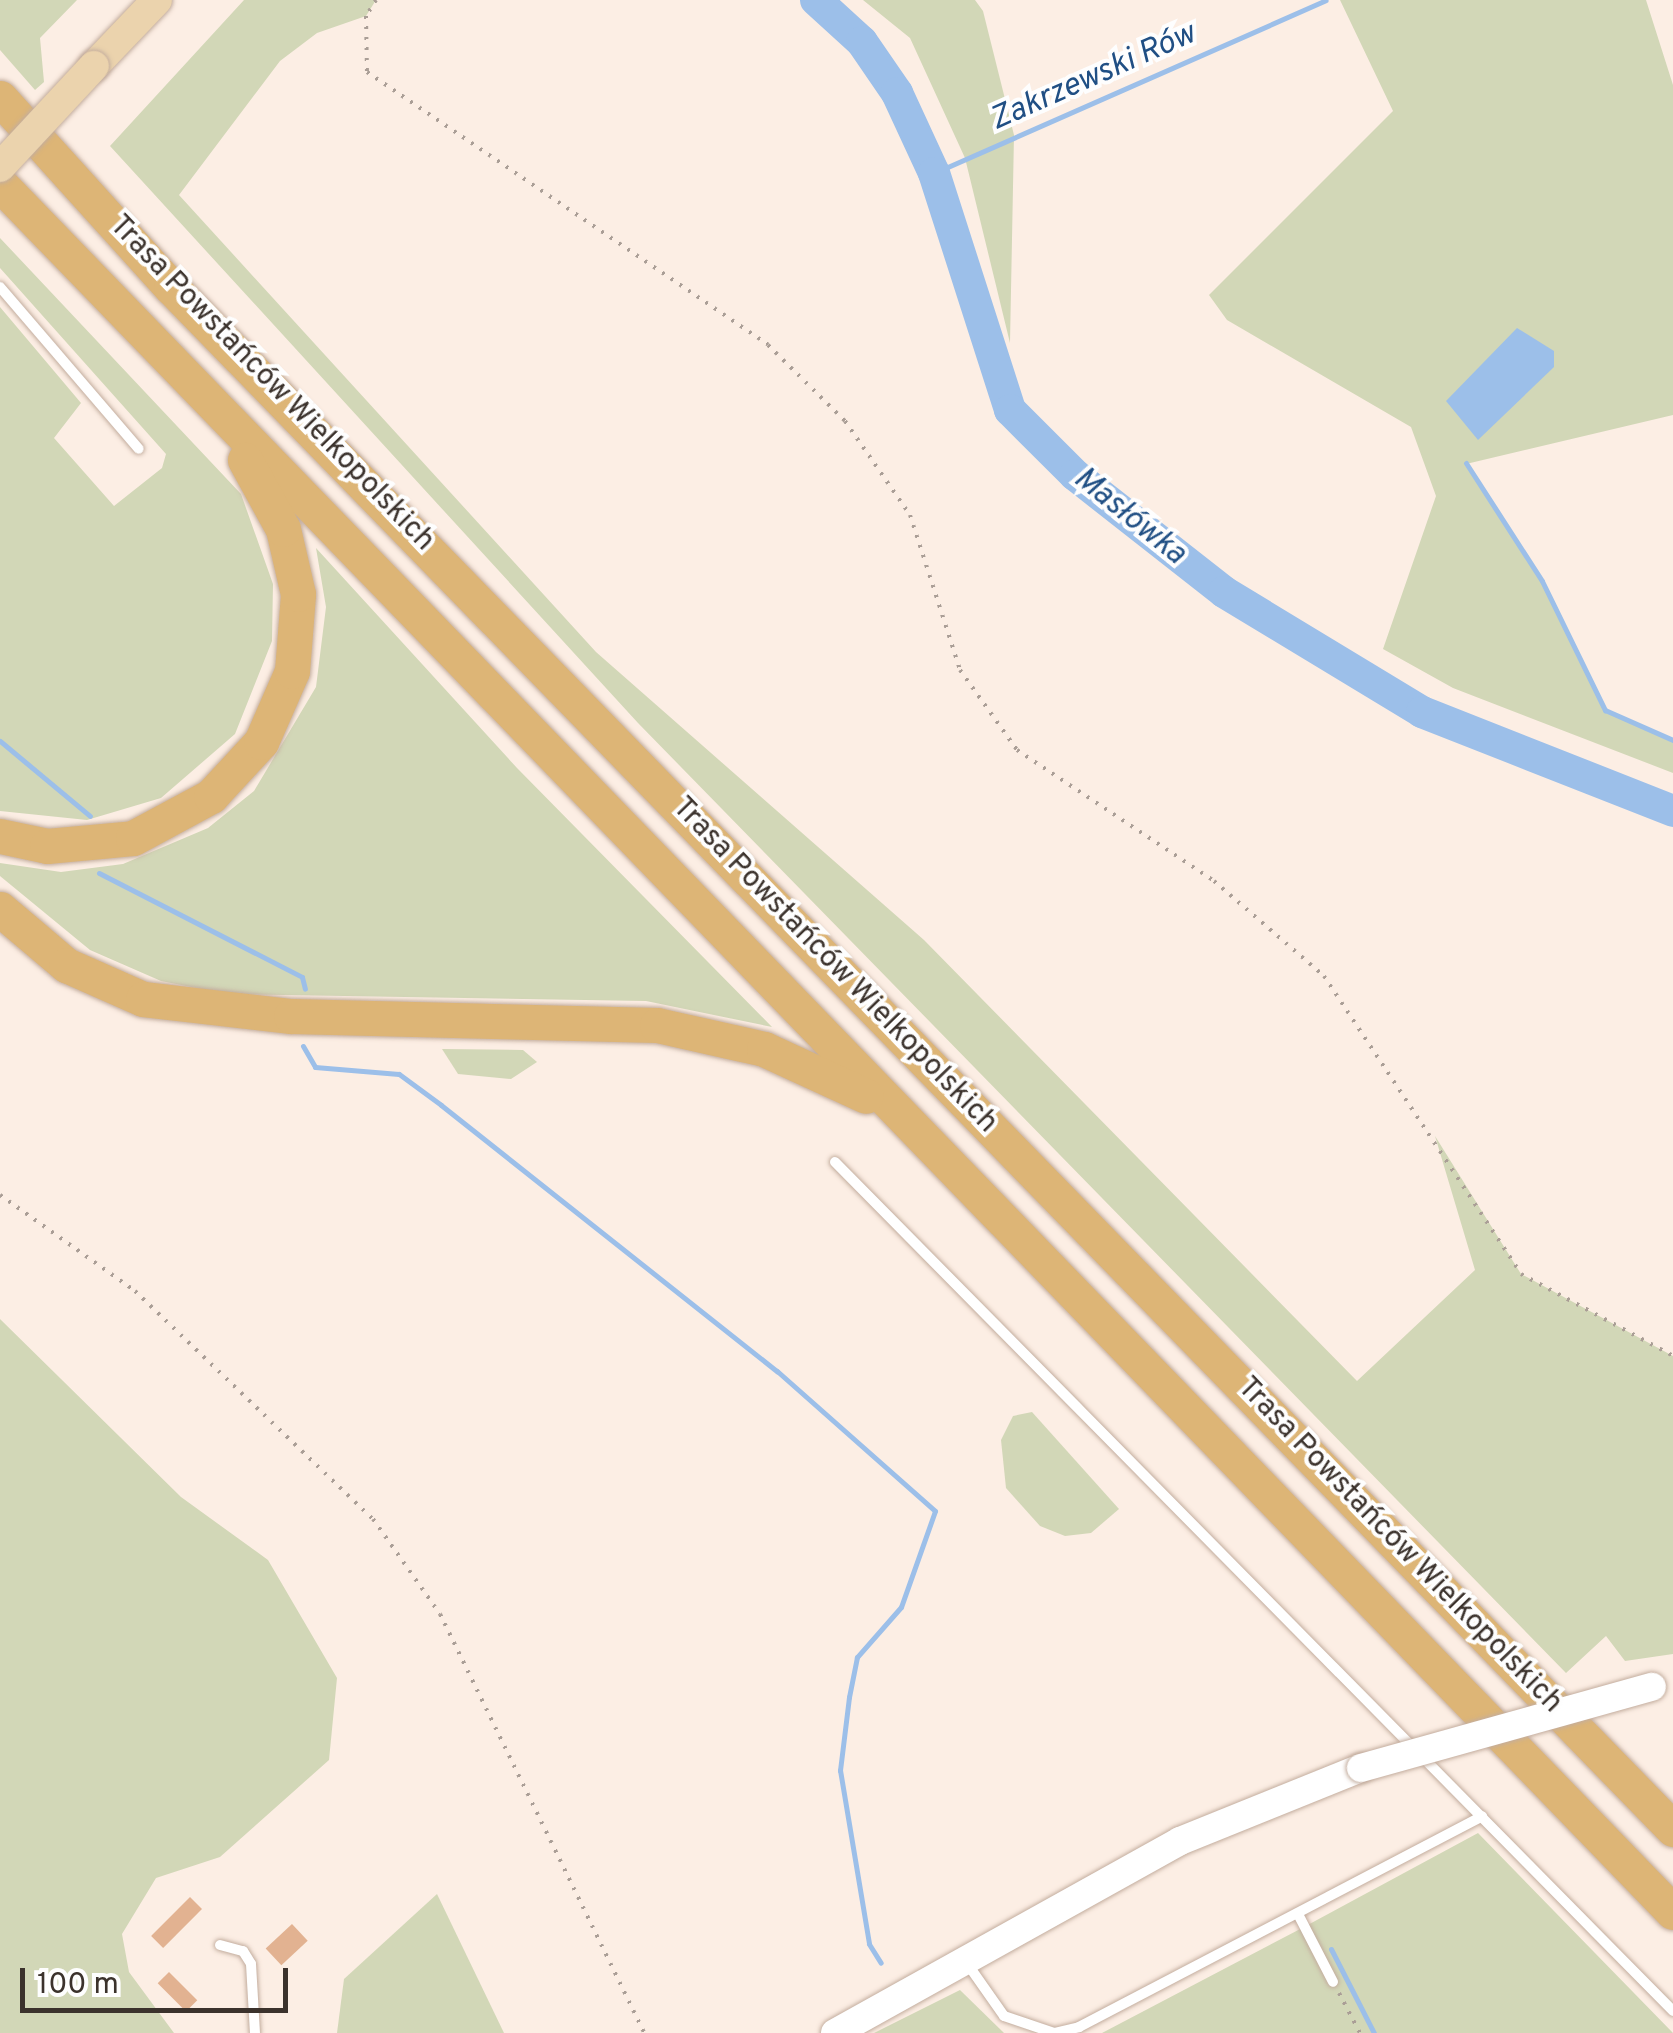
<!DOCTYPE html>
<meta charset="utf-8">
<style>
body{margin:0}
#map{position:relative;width:1673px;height:2033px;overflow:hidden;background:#fceee4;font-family:Overpass,sans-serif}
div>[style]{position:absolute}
.green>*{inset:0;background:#d2d7b7}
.water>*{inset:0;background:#9cbfe9}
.stream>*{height:5px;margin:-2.5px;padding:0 2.5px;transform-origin:2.5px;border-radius:2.5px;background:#9cbfe9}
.river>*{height:32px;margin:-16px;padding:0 16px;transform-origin:16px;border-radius:16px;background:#9cbfe9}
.building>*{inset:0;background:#e2b291;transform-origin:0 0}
.path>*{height:4px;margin-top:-2px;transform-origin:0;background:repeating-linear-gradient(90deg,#aa9e96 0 2.5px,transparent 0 10.5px)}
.roads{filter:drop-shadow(0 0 2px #c3ad9e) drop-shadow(0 0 2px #c3ad9e)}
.lane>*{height:10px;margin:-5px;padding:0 5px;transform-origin:5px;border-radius:5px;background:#fff}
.secondary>*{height:28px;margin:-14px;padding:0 14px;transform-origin:14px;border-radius:14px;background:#fff}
.primary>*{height:30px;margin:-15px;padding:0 15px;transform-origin:15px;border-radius:15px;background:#ebd3ad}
.highway>*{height:35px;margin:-17.5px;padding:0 17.5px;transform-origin:17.5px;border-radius:17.5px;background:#ddb576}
.bridges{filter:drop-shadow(0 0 2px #c3ad9e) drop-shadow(0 0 2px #c3ad9e)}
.secondary-bridge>*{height:28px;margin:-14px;padding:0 14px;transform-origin:14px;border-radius:14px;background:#fff}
.primary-bridge>*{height:30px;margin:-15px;padding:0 15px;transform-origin:15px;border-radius:15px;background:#ebd3ad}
span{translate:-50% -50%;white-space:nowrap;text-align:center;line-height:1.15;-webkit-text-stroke:8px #fefefe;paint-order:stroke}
.street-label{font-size:30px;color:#3b322c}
.water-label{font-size:32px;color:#204f84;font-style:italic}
.scale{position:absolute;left:20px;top:1968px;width:268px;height:45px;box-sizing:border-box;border:5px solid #3b322c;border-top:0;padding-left:12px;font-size:30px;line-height:35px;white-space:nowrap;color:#3b322c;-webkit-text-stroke:8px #fefefe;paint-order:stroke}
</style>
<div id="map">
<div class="green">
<div style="clip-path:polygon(0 0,77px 0,40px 38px,44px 82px,35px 90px,0 50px)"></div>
<div style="clip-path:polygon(244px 0,376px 0,366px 16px,317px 33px,280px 61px,179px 195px,596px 652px,924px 940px,1357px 1381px,1475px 1270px,1435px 1136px,1521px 1274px,1673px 1356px,1673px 1654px,1625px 1661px,1606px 1636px,1566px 1673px,638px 723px,110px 146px)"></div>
<div style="clip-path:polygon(863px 0,975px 0,983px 11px,1014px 135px,1010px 343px,965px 158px,910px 38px)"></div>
<div style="clip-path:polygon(1340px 0,1646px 0,1673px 85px,1673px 415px,1466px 464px,1542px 581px,1605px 710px,1673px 740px,1673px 773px,1453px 688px,1383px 649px,1436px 496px,1411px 427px,1227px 320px,1209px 295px,1393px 111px)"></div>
<div style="clip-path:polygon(0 238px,241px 494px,273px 584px,272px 641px,235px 734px,161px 798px,87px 820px,0 811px,0 307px,81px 403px,54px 438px,114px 506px,162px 468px,166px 454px,0 268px)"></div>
<div style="clip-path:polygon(316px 548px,517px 768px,772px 1027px,646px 1001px,227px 994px,161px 981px,90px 950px,0 876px,0 863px,61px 872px,123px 864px,208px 828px,254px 791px,316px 687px,326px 607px)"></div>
<div style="clip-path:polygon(442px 1049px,523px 1050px,537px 1062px,511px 1079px,458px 1074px)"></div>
<div style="clip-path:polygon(0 1319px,181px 1497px,268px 1560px,337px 1678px,329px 1760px,220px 1857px,156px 1878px,122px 1934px,129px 1972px,174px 2033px,0 2033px)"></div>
<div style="clip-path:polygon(1032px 1412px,1119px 1509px,1091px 1533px,1065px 1536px,1040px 1526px,1006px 1488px,1001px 1440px,1013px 1416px)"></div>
<div style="clip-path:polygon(1478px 1833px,1673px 2033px,1102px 2033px,1304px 1927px)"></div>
<div style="clip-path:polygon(437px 1894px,504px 2033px,337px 2033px,344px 1979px)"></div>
<div style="clip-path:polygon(960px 1990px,1004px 2033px,874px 2033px)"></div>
</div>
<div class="water">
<div style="clip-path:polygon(1517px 328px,1554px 351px,1554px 367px,1478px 440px,1446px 401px)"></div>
</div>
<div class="stream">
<div style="left:934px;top:173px;width:428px;rotate:-23.8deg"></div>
<div style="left:1466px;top:463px;width:140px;rotate:57.2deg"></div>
<div style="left:1542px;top:581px;width:144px;rotate:64deg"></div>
<div style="left:1605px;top:710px;width:74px;rotate:23.8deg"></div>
<div style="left:0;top:741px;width:117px;rotate:39.8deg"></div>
<div style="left:99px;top:873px;width:228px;rotate:27.1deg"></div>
<div style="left:302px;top:977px;width:12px;rotate:76deg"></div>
<div style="left:303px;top:1046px;width:24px;rotate:60deg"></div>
<div style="left:315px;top:1067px;width:84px;rotate:4.8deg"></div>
<div style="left:399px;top:1074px;width:52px;rotate:36.4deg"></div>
<div style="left:441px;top:1105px;width:429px;rotate:38.4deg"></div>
<div style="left:777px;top:1371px;width:211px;rotate:41.5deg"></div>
<div style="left:935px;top:1511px;width:102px;rotate:109.5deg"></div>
<div style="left:901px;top:1607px;width:67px;rotate:131.3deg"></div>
<div style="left:857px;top:1657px;width:41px;rotate:101.3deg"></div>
<div style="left:849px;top:1697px;width:74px;rotate:97deg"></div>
<div style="left:840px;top:1770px;width:176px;rotate:80.5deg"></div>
<div style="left:869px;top:1944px;width:22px;rotate:58deg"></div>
<div style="left:1331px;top:1949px;width:94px;rotate:62.9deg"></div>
</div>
<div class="river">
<div style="left:816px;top:0;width:62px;rotate:42.4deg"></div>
<div style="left:862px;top:42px;width:62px;rotate:55.5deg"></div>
<div style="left:897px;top:93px;width:88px;rotate:65.2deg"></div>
<div style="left:934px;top:173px;width:249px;rotate:72.2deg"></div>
<div style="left:1010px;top:410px;width:92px;rotate:45deg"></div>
<div style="left:1075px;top:475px;width:189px;rotate:38.1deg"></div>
<div style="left:1224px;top:592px;width:232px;rotate:31.2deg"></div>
<div style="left:1422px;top:712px;width:270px;rotate:21.5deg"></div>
</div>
<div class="building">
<div style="left:190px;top:1897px;width:17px;height:55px;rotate:45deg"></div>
<div style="left:292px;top:1924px;width:23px;height:36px;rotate:47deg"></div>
<div style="left:169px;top:1972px;width:40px;height:16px;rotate:45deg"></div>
</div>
<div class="path">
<div style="left:376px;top:0;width:19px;rotate:122deg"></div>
<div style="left:366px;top:16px;width:56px;rotate:89deg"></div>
<div style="left:367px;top:72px;width:485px;rotate:34.2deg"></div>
<div style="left:768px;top:345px;width:108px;rotate:44.6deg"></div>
<div style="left:845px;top:421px;width:114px;rotate:55.3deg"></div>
<div style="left:910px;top:515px;width:163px;rotate:72.1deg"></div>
<div style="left:960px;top:670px;width:98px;rotate:54.5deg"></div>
<div style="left:1017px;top:750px;width:237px;rotate:33.6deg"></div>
<div style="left:1214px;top:881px;width:145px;rotate:40.8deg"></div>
<div style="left:1324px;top:976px;width:357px;rotate:56.5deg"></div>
<div style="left:1521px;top:1274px;width:173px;rotate:28.3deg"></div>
<div style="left:0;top:1195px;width:166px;rotate:35.4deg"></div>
<div style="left:135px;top:1291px;width:330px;rotate:43.8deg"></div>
<div style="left:373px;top:1519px;width:116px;rotate:54.8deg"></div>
<div style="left:440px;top:1614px;width:466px;rotate:64deg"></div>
<div style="left:1339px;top:1993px;width:45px;rotate:62.3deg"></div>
</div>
<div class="roads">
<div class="lane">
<div style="left:0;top:287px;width:213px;rotate:49.4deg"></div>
<div style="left:835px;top:1162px;width:1193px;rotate:45.37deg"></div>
<div style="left:1299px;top:1916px;width:74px;rotate:62.7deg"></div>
<div style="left:220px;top:1945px;width:24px;rotate:15deg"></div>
<div style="left:243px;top:1951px;width:15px;rotate:58deg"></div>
<div style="left:251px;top:1964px;width:69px;rotate:86.7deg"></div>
<div style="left:966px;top:1962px;width:66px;rotate:54.9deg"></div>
<div style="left:1004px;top:2016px;width:53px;rotate:18.8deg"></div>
<div style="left:1054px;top:2033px;width:26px;rotate:-13deg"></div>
<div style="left:1079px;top:2027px;width:455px;rotate:-27.6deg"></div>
</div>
<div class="secondary">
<div style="left:835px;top:2033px;width:395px;rotate:-29.1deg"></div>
<div style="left:1180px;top:1841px;width:195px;rotate:-22deg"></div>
</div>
<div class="primary">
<div style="left:94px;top:66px;width:91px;rotate:-46.3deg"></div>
</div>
<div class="highway">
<div style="left:0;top:98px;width:255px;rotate:47.9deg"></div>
<div style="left:171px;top:287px;width:2153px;rotate:45.75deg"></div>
<div style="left:0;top:184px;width:2405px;rotate:45.93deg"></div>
<div style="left:0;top:836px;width:48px;rotate:12deg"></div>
<div style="left:47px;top:846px;width:86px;rotate:-5.3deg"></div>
<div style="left:133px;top:838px;width:89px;rotate:-28.3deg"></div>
<div style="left:211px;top:796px;width:74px;rotate:-47.2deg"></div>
<div style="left:261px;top:742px;width:77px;rotate:-66.4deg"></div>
<div style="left:292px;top:671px;width:77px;rotate:-85.5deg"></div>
<div style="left:298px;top:594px;width:67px;rotate:-103deg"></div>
<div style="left:283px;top:529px;width:79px;rotate:-118.8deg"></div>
<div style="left:0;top:909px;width:87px;rotate:40.3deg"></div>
<div style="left:66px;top:965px;width:84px;rotate:23.8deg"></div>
<div style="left:143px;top:999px;width:149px;rotate:6.6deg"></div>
<div style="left:291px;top:1016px;width:366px;rotate:1.4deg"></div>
<div style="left:657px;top:1025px;width:110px;rotate:12.6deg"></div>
<div style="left:764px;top:1049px;width:112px;rotate:24.7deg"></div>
</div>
</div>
<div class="bridges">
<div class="secondary-bridge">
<div style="left:1361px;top:1768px;width:302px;rotate:-15.6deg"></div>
</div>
<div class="primary-bridge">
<div style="left:0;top:167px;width:138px;rotate:-47.1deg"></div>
</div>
</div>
<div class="street-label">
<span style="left:271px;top:384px;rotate:46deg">Trasa Powstańców Wielkopolskich</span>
<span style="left:834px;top:966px;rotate:46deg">Trasa Powstańców Wielkopolskich</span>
<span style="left:1399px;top:1546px;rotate:46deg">Trasa Powstańców Wielkopolskich</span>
</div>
<div class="water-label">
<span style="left:1093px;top:78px;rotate:-24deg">Zakrzewski Rów</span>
<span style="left:1129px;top:517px;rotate:39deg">Masłówka</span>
</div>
<div class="scale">100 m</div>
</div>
